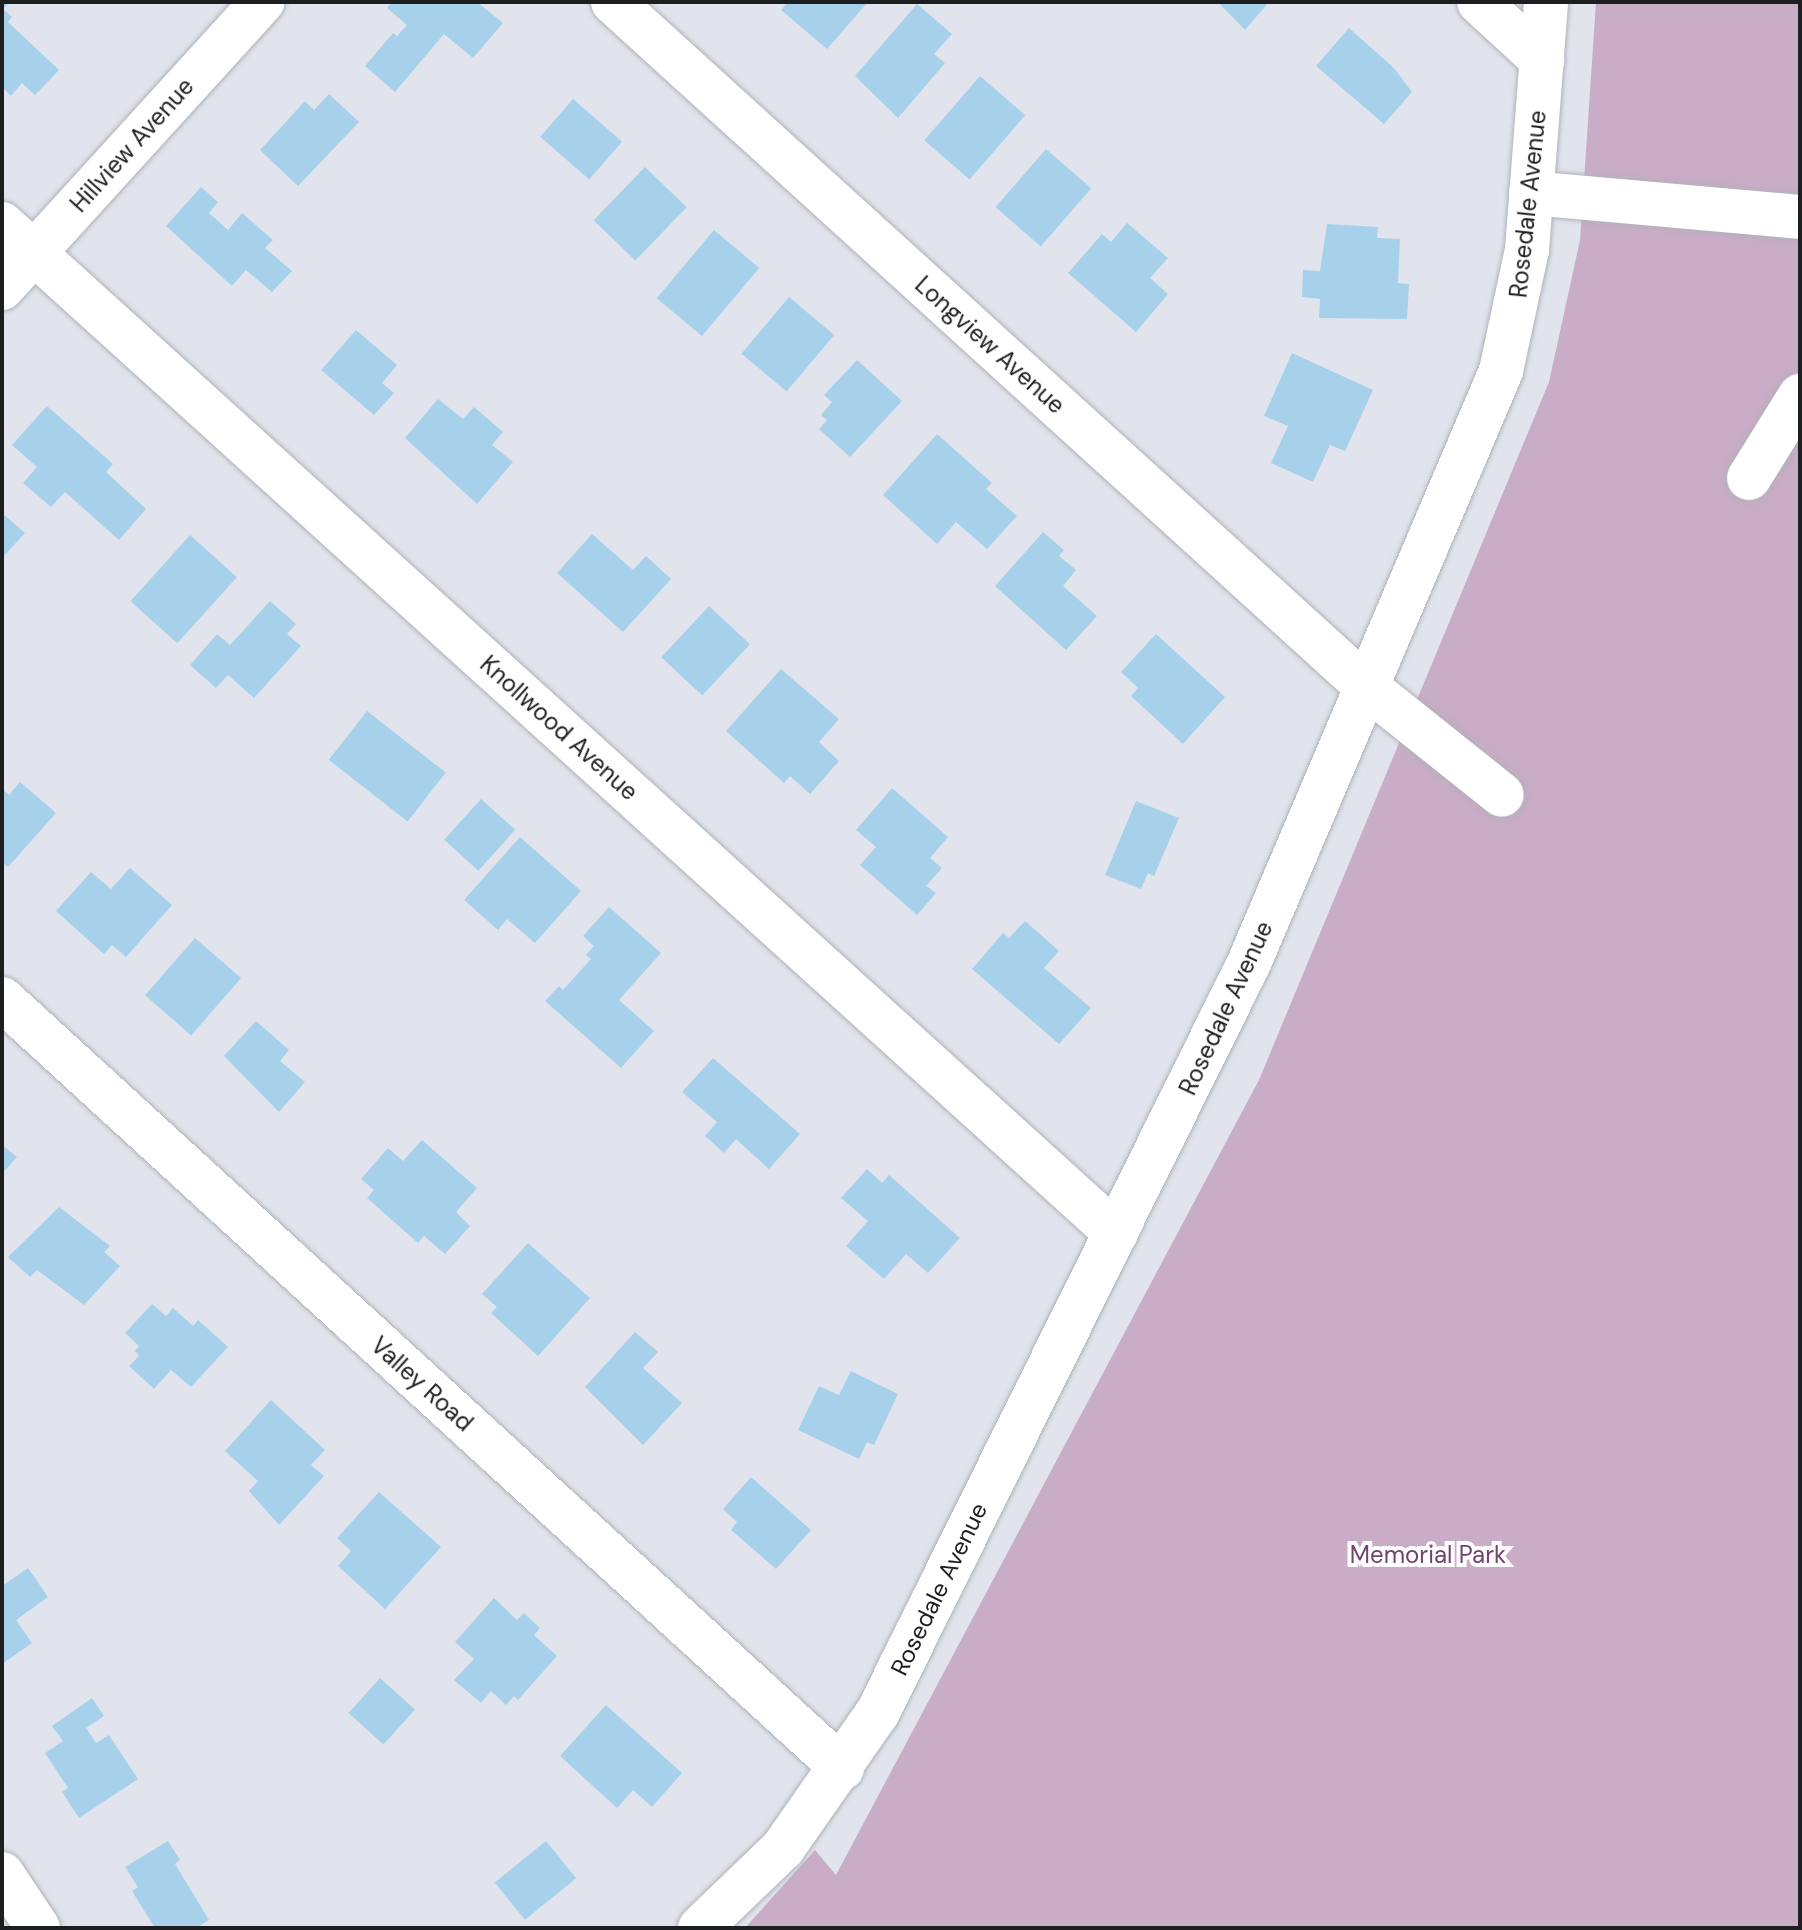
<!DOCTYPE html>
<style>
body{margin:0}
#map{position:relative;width:1802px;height:1930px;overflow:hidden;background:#e1e4ec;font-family:"DM Sans",sans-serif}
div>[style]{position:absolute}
.green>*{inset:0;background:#c9acc5}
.building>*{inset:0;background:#a7d1eb;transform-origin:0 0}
.roads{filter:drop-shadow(0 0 2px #afb2ba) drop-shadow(0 0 2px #afb2ba)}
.minor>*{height:44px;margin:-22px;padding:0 22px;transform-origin:22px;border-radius:22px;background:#fff}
span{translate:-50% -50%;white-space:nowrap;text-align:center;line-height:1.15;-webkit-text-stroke:8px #fff;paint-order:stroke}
.street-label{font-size:24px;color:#1c1e20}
.park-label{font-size:24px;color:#71436d}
.frame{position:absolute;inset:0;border:4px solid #1c1e20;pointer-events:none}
</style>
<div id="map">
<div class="green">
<div style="clip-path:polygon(1596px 2px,1800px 2px,1800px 1928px,745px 1928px,815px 1850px,836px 1875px,1259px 1080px,1549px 382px,1580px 240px)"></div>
</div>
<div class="building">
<div style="clip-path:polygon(2px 2px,10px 2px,3px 9px,12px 17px,8px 22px,59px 70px,35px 95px,22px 83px,11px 96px,2px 87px)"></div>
<div style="clip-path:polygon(392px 2px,477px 2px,503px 23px,473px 58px,444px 34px,395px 92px,365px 66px,393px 33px,397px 36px,407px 25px,387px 8px)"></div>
<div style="clip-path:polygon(788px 2px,868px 2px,827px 49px,781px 10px)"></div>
<div style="clip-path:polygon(1218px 2px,1269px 2px,1245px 30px)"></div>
<div style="clip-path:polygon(917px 4px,952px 34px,934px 54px,945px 63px,898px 118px,855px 76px)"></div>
<div style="clip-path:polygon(1349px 28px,1394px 68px,1412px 92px,1384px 124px,1316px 66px)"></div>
<div style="left:980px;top:76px;width:60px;height:85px;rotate:41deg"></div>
<div style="clip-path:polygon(329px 94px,359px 122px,298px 186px,260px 150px,305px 101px,314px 110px)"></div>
<div style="left:573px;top:99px;width:65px;height:50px;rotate:41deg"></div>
<div style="left:1046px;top:149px;width:60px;height:77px;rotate:41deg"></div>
<div style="left:645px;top:167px;width:58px;height:74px;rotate:44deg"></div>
<div style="clip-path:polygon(201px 187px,218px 202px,209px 213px,228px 230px,242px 213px,273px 240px,265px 248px,292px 271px,272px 292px,246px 270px,232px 286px,166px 226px)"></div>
<div style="clip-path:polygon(1127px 223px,1168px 258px,1150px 278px,1168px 294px,1136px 332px,1068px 273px,1102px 234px,1111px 242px)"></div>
<div style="clip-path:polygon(1327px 224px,1378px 227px,1377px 238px,1400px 239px,1398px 283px,1409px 284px,1407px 319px,1319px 318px,1320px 299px,1302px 297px,1303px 270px,1320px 271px)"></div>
<div style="left:714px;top:230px;width:59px;height:89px;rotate:40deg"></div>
<div style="left:789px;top:297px;width:59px;height:74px;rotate:40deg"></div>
<div style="clip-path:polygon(356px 330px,397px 365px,382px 383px,394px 393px,374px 415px,321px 370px)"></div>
<div style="clip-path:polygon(1292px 353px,1373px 390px,1345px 451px,1330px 445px,1313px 482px,1271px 463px,1288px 426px,1264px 416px)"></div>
<div style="clip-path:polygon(857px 360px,902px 401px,850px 457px,819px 429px,827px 420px,821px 415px,832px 402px,824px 395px)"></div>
<div style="clip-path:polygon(438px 399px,463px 419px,474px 407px,503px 432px,492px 445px,513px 462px,477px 504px,405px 438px)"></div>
<div style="clip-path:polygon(47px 406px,113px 464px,106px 472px,146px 509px,119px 540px,65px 492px,51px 507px,23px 483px,37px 467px,12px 445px)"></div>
<div style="clip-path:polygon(937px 434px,992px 483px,986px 489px,1017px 516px,987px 549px,956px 522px,937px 544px,883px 495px)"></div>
<div style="clip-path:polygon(2px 513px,25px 533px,2px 558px)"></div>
<div style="clip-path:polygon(1043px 532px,1064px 550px,1059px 556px,1076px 570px,1063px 586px,1097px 616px,1066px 650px,995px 586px)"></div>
<div style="clip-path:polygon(592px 534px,633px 570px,646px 556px,671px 579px,623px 632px,557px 573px)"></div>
<div style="left:190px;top:535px;width:63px;height:89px;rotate:42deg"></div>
<div style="clip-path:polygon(270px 601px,296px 624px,287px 634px,301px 646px,254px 698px,228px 675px,216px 688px,190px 665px,217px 634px,230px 645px)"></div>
<div style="left:709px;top:606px;width:56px;height:70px;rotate:43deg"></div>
<div style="clip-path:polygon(1156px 634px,1225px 697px,1183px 744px,1131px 696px,1138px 688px,1121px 672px)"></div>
<div style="clip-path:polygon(781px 669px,839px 719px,819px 742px,839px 761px,810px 794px,790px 776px,784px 783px,726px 731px)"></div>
<div style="left:367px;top:711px;width:100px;height:62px;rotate:38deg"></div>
<div style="clip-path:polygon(20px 782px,56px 813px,8px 867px,2px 862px,2px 789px,9px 795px)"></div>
<div style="clip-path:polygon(892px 788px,948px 837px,930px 858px,942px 868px,926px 886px,936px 893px,917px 915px,860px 865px,876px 847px,856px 830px)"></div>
<div style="left:481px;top:799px;width:46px;height:55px;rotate:42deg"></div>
<div style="clip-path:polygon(1136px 801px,1179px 818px,1154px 876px,1148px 873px,1141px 889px,1105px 875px)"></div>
<div style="clip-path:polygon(520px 837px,581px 891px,535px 943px,507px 919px,498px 930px,464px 900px)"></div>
<div style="clip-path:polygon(130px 868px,172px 905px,126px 957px,112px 945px,104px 954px,56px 911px,91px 872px,111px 889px)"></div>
<div style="clip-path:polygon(609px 907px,661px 953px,619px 1000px,654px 1031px,621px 1068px,545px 1001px,559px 986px,563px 990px,591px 959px,586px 955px,594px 946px,583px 936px)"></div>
<div style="clip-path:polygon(1025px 921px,1059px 951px,1044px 968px,1091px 1008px,1059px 1044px,972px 969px,1003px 933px,1009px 938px)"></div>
<div style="left:195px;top:938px;width:61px;height:76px;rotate:41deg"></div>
<div style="clip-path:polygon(256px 1021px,289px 1050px,280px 1061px,305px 1082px,279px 1112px,224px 1056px)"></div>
<div style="clip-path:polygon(713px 1058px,800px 1134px,769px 1169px,736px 1139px,724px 1153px,705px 1136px,717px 1122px,682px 1092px)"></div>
<div style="clip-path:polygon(422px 1140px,477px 1188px,456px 1212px,470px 1226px,445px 1254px,424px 1236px,418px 1243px,367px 1198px,374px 1190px,361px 1179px,388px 1148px,403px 1161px)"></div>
<div style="clip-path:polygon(2px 1145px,17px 1157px,2px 1174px)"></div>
<div style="clip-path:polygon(867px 1169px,882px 1183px,889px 1175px,960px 1238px,928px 1273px,906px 1254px,884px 1279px,846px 1246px,868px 1221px,841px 1198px)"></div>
<div style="clip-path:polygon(59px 1207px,110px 1246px,104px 1252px,120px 1266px,84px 1305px,37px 1270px,30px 1277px,8px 1257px)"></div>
<div style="clip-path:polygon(528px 1243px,590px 1298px,538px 1356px,491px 1313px,497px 1307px,482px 1294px)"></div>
<div style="clip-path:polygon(152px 1304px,166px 1316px,173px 1308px,193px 1326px,198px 1320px,228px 1347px,191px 1387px,171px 1370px,154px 1389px,129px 1366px,139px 1356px,135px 1351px,139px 1346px,125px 1333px)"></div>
<div style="clip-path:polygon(635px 1332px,658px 1352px,643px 1368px,682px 1403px,643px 1445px,585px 1387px)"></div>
<div style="clip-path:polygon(851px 1371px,898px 1394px,874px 1445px,867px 1442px,859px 1459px,798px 1430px,819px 1386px,839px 1395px)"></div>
<div style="clip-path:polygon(271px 1400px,325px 1450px,311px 1465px,324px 1476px,279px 1525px,249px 1491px,258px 1481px,225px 1451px)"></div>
<div style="clip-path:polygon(751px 1477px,811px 1530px,776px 1569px,731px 1530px,737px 1522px,723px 1509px)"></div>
<div style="clip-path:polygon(379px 1492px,441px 1547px,385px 1609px,338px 1566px,351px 1551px,337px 1538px)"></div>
<div style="clip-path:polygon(28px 1568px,48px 1597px,16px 1620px,32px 1643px,2px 1664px,2px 1586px)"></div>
<div style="clip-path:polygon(494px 1598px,517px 1620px,524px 1613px,540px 1628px,534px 1635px,557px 1656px,518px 1700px,514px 1696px,506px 1705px,491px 1691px,481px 1703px,454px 1680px,474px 1659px,455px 1642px)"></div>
<div style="left:380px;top:1678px;width:47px;height:47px;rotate:42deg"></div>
<div style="clip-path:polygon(92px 1698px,104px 1716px,86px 1728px,96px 1743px,109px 1735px,138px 1779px,79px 1818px,62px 1792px,68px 1788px,45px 1753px,63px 1741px,52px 1726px)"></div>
<div style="clip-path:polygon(606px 1705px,682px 1773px,652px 1807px,633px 1790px,617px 1808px,560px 1756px)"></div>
<div style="clip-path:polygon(168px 1841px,180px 1860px,175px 1864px,209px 1920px,196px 1928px,155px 1928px,132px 1891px,138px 1887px,125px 1867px)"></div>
<div style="left:546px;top:1841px;width:48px;height:66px;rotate:51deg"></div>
</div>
<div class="roads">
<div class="minor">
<div style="left:613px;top:2px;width:1020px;rotate:42.26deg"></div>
<div style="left:1368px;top:688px;width:171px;rotate:38.6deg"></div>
<div style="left:1479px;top:2px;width:86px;rotate:42.6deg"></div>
<div style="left:1531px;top:193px;width:270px;rotate:5.1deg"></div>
<div style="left:2px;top:224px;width:1503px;rotate:42.17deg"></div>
<div style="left:2px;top:288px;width:387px;rotate:-47.7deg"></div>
<div style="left:1749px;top:478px;width:97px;rotate:-58.1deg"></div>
<div style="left:2px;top:999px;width:1139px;rotate:42.47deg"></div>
<div style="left:2px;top:1874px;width:65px;rotate:56.3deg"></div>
<div style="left:700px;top:1928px;width:115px;rotate:-43.9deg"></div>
<div style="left:783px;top:1848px;width:166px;rotate:-55.1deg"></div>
<div style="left:878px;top:1712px;width:836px;rotate:-63.65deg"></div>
<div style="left:1249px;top:963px;width:643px;rotate:-66.94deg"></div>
<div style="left:1501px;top:371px;width:124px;rotate:-77.9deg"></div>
<div style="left:1527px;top:250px;width:249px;rotate:-85.6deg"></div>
</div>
</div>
<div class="street-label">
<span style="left:132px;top:145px;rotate:-48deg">Hillview Avenue</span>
<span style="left:1528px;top:204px;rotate:-84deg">Rosedale Avenue</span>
<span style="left:990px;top:345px;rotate:42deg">Longview Avenue</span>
<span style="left:559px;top:728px;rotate:42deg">Knollwood Avenue</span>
<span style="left:1226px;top:1008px;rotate:-65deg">Rosedale Avenue</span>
<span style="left:422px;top:1384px;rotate:42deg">Valley Road</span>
<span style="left:939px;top:1589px;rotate:-64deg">Rosedale Avenue</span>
</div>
<div class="park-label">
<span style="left:1428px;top:1555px">Memorial Park</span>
</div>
<div class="frame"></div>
</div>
